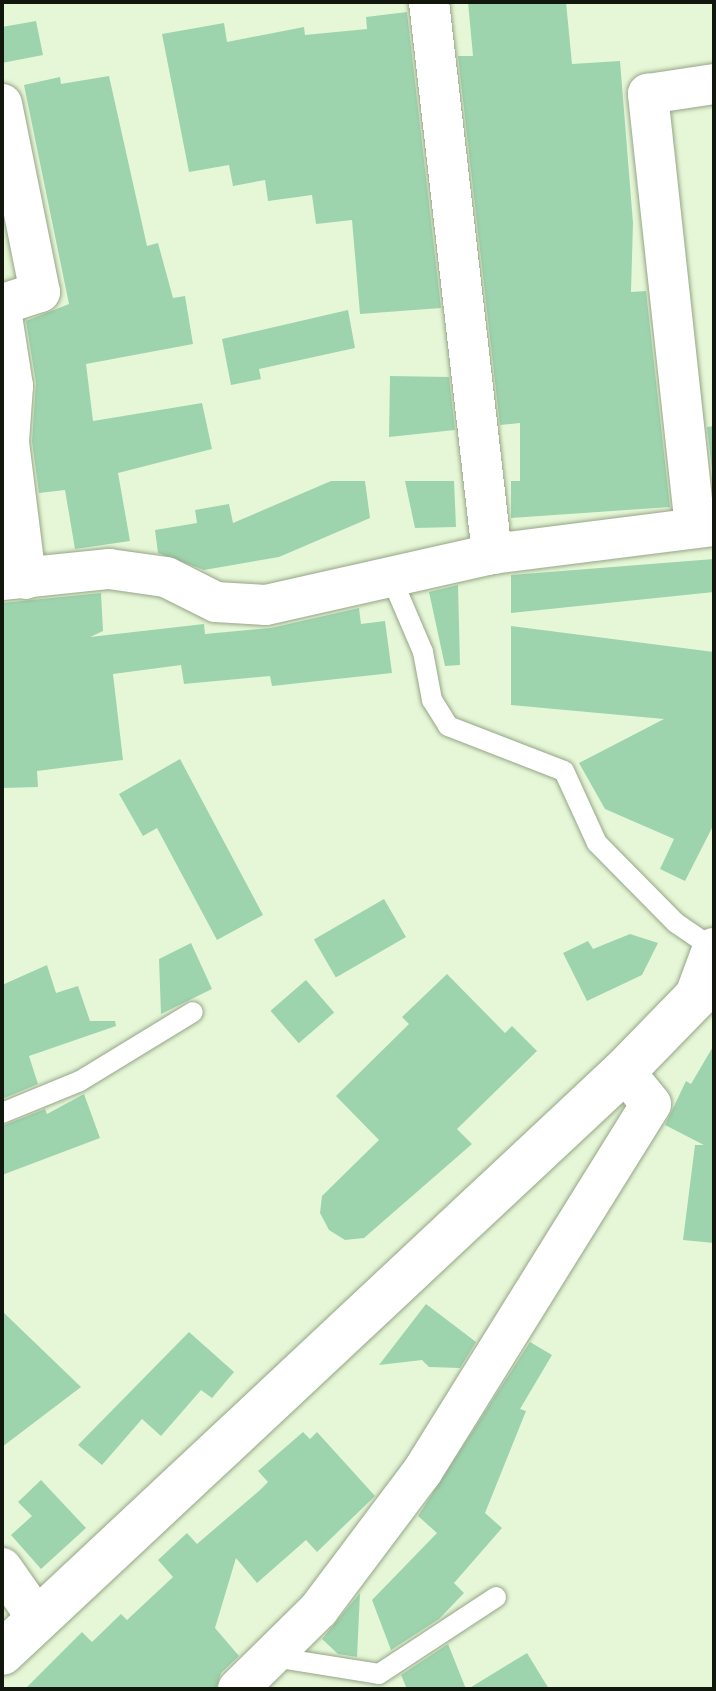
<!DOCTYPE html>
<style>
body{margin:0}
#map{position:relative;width:716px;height:1691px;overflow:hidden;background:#e6f7d7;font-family:"Sofia Sans Condensed",sans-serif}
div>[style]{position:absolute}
.building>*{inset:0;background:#9dd4ae;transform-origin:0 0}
.roads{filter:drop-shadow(0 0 2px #95a587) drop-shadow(0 0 2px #95a587)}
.service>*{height:20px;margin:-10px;padding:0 10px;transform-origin:10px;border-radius:10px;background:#fff}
.minor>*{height:40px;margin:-20px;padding:0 20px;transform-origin:20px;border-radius:20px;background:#fff}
.tertiary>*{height:44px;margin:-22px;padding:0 22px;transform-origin:22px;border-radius:22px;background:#fff}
span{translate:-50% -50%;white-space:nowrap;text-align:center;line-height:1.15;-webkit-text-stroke:8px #fff;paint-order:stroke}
.frame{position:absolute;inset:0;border:4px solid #11170c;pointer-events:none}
</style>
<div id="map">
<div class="building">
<div style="clip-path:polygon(468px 2px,566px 2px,572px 64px,620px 61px,633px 223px,631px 292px,646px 291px,670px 507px,511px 518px,511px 481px,520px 481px,520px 423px,500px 425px,458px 56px,473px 56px)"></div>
<div style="clip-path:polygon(407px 12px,441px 308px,360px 314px,352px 220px,316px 224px,312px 195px,268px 201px,265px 180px,233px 186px,229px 165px,189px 172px,162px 34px,224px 23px,227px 42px,304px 27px,305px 35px,367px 29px,366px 17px)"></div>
<div style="clip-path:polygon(36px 21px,43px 55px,2px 63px,2px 27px)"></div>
<div style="clip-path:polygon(109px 76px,147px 246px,158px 243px,173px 298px,185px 296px,193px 344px,86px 364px,93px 421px,202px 403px,212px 449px,118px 473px,130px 541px,75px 549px,65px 490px,39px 493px,32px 441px,36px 383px,26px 321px,69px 304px,24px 85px,60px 77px,61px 84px)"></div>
<div style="clip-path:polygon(348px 310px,355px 348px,259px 369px,261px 379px,231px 385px,222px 339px)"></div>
<div style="clip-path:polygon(390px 376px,449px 377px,455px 430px,389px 437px)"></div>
<div style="clip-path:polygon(714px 426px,714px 486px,707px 427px)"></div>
<div style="clip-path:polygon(331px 481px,365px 481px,370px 518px,279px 557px,204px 570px,158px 553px,155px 530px,197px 523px,195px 510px,229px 504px,233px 523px)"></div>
<div style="clip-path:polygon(405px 481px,454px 481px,456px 527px,415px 528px)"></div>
<div style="clip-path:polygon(714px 559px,714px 592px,511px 613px,511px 575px)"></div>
<div style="clip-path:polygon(458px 585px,460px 665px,445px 666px,429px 592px)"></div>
<div style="clip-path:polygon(101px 593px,103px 631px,90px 637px,204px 624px,205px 634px,271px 628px,359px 608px,361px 624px,385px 621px,392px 673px,272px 686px,270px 676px,184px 684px,181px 665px,113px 674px,123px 760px,37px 771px,38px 787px,2px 788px,2px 603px)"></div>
<div style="clip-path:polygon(511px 626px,714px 652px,714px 824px,685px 881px,660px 869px,674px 839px,605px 809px,579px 763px,664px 719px,511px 705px)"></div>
<div style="clip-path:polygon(180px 759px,263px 915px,217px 940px,157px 828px,143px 836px,119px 794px)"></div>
<div style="left:384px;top:899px;width:44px;height:81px;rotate:60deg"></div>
<div style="clip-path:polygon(630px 934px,658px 943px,642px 975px,587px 1001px,563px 953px,588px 941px,593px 949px)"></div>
<div style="clip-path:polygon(191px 943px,212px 989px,161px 1014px,159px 959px)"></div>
<div style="clip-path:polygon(47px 965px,56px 993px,78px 986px,90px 1021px,115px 1021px,116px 1026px,29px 1056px,38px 1084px,2px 1099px,2px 985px)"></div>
<div style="clip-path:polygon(447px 974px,505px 1033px,512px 1026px,537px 1051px,457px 1129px,472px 1144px,364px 1238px,345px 1240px,329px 1230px,320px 1213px,322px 1196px,379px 1140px,336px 1096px,409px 1024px,402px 1017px)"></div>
<div style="left:306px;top:980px;width:43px;height:47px;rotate:49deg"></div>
<div style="clip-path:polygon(714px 1045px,714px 1243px,683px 1240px,695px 1145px,704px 1145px,665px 1125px,686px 1081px,691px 1084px)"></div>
<div style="clip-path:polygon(84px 1094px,100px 1138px,2px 1175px,2px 1126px,45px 1109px,47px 1114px)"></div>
<div style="clip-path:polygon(426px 1304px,476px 1342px,460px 1368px,429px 1367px,422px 1360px,379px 1365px)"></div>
<div style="clip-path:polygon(2px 1311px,81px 1387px,2px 1447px)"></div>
<div style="clip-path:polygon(189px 1332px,234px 1372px,212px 1398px,201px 1390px,161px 1436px,142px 1419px,102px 1465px,78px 1445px)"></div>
<div style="clip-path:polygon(530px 1342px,552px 1355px,520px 1409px,526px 1411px,485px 1513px,502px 1528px,454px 1583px,464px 1593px,439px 1619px,391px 1650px,372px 1600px,437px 1533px,418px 1516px)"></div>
<div style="clip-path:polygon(303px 1432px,310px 1439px,317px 1432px,375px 1496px,317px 1552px,306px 1540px,257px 1583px,236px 1558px,215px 1628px,239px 1656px,221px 1673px,216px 1689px,25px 1689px,82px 1632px,92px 1642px,121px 1614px,127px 1620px,173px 1577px,158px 1560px,187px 1533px,197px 1544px,260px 1490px,268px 1482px,258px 1471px)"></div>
<div style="clip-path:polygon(41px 1480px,86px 1528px,41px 1569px,11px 1535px,32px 1516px,18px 1502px)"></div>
<div style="clip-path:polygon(360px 1593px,357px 1657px,338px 1654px,322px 1639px)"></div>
<div style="clip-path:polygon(448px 1644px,466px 1689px,407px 1689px,401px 1675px)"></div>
<div style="clip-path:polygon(527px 1653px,549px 1689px,468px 1689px)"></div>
</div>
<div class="roads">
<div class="service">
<div style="left:391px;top:577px;width:82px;rotate:66.9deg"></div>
<div style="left:423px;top:652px;width:49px;rotate:79.4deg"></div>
<div style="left:432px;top:700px;width:31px;rotate:58deg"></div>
<div style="left:448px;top:726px;width:124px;rotate:21.2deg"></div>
<div style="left:564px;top:771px;width:79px;rotate:65.4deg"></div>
<div style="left:597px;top:843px;width:112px;rotate:45.4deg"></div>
<div style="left:676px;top:923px;width:46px;rotate:34.4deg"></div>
<div style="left:2px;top:1113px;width:84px;rotate:-22.3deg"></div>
<div style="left:80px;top:1081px;width:132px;rotate:-31.4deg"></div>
<div style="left:273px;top:1657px;width:107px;rotate:9.1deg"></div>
<div style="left:379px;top:1674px;width:140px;rotate:-33.3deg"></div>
</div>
<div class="minor">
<div style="left:429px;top:2px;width:556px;rotate:83.49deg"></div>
<div style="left:2px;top:104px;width:192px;rotate:78.6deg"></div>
<div style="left:40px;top:292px;width:40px;rotate:162deg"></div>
<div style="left:2px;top:316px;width:71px;rotate:81.1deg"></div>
<div style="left:13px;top:386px;width:56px;rotate:94.1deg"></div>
<div style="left:9px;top:442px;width:138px;rotate:82.9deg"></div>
<div style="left:695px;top:527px;width:436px;rotate:-96.2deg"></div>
<div style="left:648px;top:94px;width:67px;rotate:-8.6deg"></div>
<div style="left:2px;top:580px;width:108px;rotate:-5.9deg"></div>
<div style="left:109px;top:569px;width:58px;rotate:8deg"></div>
<div style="left:166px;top:577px;width:56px;rotate:26.6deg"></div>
<div style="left:216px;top:602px;width:50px;rotate:3.4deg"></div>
<div style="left:266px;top:605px;width:232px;rotate:-12.7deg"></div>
<div style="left:492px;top:554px;width:224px;rotate:-7.2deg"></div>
<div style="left:2px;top:1568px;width:61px;rotate:55deg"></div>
<div style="left:238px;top:1689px;width:114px;rotate:-44.6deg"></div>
<div style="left:319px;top:1609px;width:171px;rotate:-53.1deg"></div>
<div style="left:422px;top:1472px;width:433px;rotate:-58.1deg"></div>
<div style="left:651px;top:1104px;width:43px;rotate:-129.3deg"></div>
</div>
<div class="tertiary">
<div style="left:2px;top:1653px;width:852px;rotate:-43.1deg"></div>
<div style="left:624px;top:1071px;width:105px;rotate:-45.8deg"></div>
<div style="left:697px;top:996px;width:49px;rotate:-69.7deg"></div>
</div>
</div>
<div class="frame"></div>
</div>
